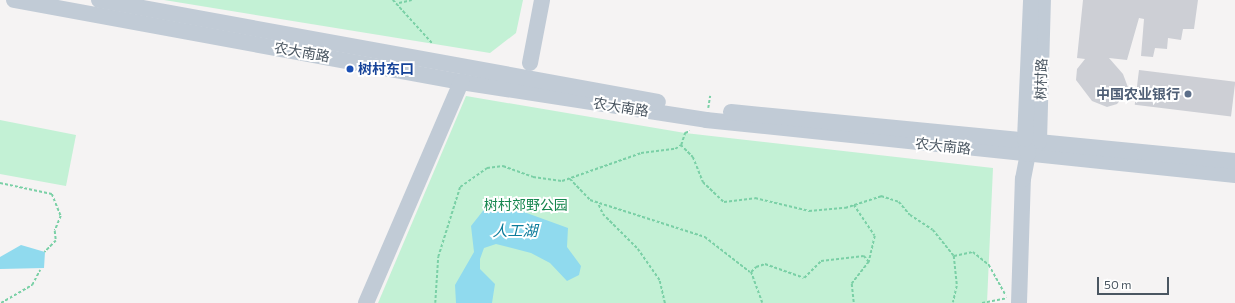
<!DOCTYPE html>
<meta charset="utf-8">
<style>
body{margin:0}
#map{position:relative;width:1235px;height:303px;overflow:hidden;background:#f5f3f3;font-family:Commissioner,"Noto Sans SC",sans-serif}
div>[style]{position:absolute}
.green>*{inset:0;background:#c3f1d5}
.water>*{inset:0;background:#90daee}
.building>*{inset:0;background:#cdcfd5;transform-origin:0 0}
.path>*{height:1.5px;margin-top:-0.75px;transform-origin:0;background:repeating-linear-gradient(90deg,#7ad0a6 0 3px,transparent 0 5px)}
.secondary>*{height:16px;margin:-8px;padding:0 8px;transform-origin:8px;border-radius:8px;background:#c1cbd6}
.dots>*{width:11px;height:11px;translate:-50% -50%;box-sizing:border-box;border:2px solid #fff;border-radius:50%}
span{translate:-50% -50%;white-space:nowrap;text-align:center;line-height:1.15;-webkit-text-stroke:4px #fff;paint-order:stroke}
.street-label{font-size:14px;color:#4a5661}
.transit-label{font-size:14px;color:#164399;font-weight:700}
.left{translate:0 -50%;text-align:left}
.service-label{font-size:14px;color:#4e5e75;font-weight:700}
.right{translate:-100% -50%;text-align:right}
.park-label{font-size:14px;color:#17864f}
.water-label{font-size:15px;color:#0c7c9b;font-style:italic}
.scale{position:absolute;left:1097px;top:277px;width:72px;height:18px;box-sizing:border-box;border:2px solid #4a5661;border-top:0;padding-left:5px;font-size:12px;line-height:14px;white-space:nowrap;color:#4a5661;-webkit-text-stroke:3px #fff;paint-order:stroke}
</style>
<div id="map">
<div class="green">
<div style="clip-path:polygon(164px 0,523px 0,516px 33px,490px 53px)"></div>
<div style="clip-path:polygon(466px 96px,685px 133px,993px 168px,987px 303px,378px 303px)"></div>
<div style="clip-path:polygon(0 120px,76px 135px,66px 186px,0 174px)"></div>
</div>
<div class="water">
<div style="clip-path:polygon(486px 207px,524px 212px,568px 228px,567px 247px,581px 266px,579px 275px,567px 281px,550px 263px,531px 253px,496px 244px,484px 248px,480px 259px,480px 269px,495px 284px,492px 303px,456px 303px,455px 285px,474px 252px,471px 226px)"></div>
<div style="clip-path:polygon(21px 245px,45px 252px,44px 268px,0 269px,0 257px)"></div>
</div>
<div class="building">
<div style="clip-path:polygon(1083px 0,1198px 0,1194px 29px,1183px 29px,1181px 40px,1168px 38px,1167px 49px,1155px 48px,1153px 57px,1141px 56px,1144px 19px,1139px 18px,1127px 60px,1109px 58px,1123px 74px,1129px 90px,1117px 104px,1107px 107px,1092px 101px,1076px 80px,1077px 69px,1085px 59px,1077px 58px)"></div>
<div style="left:1139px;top:70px;width:97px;height:35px;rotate:7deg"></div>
</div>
<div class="path">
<div style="left:393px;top:0;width:59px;rotate:47.7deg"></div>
<div style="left:399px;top:3px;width:13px;rotate:-13deg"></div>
<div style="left:708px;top:108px;width:12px;rotate:-81deg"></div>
<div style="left:681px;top:145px;width:17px;rotate:45deg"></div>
<div style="left:693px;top:157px;width:27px;rotate:68deg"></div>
<div style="left:703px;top:182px;width:29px;rotate:44deg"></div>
<div style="left:724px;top:202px;width:31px;rotate:-7deg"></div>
<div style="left:755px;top:198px;width:56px;rotate:13.5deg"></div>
<div style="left:809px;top:211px;width:36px;rotate:-5deg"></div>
<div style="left:845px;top:208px;width:38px;rotate:-18deg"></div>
<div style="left:881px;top:196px;width:19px;rotate:18deg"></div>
<div style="left:899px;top:202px;width:17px;rotate:50deg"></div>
<div style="left:910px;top:215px;width:27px;rotate:33deg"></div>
<div style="left:933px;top:230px;width:33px;rotate:51deg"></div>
<div style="left:954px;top:256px;width:30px;rotate:84deg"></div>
<div style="left:957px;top:286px;width:17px;rotate:103deg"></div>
<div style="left:570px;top:179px;width:29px;rotate:46deg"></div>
<div style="left:590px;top:200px;width:121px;rotate:17.8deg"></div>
<div style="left:705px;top:237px;width:57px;rotate:37.9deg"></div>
<div style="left:0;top:183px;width:53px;rotate:11.9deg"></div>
<div style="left:52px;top:194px;width:24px;rotate:68deg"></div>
<div style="left:61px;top:216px;width:16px;rotate:112deg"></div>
<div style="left:55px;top:231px;width:10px;rotate:84deg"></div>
<div style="left:56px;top:241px;width:16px;rotate:135deg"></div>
<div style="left:599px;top:205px;width:10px;rotate:66deg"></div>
<div style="left:603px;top:214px;width:49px;rotate:45deg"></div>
<div style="left:638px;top:249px;width:39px;rotate:55deg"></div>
<div style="left:660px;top:281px;width:23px;rotate:77deg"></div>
<div style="left:854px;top:205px;width:37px;rotate:56deg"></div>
<div style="left:875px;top:236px;width:27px;rotate:103deg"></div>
<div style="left:954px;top:256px;width:19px;rotate:-12deg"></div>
<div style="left:973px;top:252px;width:21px;rotate:39deg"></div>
<div style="left:989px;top:265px;width:35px;rotate:61deg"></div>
<div style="left:1px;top:303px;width:36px;rotate:-30deg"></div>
<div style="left:32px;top:285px;width:17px;rotate:-62deg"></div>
<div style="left:435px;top:303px;width:46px;rotate:-86.3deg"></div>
<div style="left:438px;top:257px;width:73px;rotate:-72.6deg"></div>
<div style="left:460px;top:187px;width:33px;rotate:-35deg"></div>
<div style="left:487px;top:168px;width:16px;rotate:-7deg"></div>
<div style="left:503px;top:166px;width:32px;rotate:20deg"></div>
<div style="left:533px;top:177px;width:29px;rotate:8deg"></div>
<div style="left:562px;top:181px;width:84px;rotate:-19.5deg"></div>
<div style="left:641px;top:153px;width:34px;rotate:-7deg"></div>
<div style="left:675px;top:149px;width:7px;rotate:-34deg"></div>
<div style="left:681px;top:145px;width:13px;rotate:-72deg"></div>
<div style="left:685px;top:133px;width:5px;rotate:-22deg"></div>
<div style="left:762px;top:303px;width:33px;rotate:-110deg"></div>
<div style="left:751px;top:272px;width:7px;rotate:-45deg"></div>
<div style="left:756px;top:267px;width:9px;rotate:-18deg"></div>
<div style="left:765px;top:264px;width:41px;rotate:19.7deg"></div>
<div style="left:804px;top:278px;width:24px;rotate:-45deg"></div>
<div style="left:821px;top:261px;width:43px;rotate:-6.6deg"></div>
<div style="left:864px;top:256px;width:8px;rotate:50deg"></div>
<div style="left:869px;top:262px;width:28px;rotate:128deg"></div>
<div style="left:852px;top:284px;width:19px;rotate:84deg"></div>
<div style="left:982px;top:303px;width:25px;rotate:-11deg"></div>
</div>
<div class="secondary">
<div style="left:14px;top:0;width:454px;rotate:10.4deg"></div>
<div style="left:461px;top:82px;width:248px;rotate:8.8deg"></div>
<div style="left:706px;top:120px;width:532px;rotate:5.94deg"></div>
<div style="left:99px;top:0;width:568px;rotate:10.34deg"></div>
<div style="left:530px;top:63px;width:64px;rotate:-79.2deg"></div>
<div style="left:731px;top:112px;width:506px;rotate:5.55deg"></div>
<div style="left:1033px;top:148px;width:9px;rotate:-49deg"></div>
<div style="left:1039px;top:141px;width:141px;rotate:-88.4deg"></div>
<div style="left:366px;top:303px;width:241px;rotate:-66.7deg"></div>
<div style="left:1019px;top:303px;width:124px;rotate:-88.2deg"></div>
<div style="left:1023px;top:179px;width:25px;rotate:-79deg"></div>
<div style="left:1028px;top:154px;width:15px;rotate:-101deg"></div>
<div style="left:1025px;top:139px;width:139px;rotate:-87.5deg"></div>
</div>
<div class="dots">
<div style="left:350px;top:69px;background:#1a4fb4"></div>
<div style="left:1188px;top:94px;background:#5c6f8a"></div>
</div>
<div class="street-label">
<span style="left:302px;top:52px;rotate:10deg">农大南路</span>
<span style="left:1041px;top:79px;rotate:-88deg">树村路</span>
<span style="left:621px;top:107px;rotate:9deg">农大南路</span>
<span style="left:943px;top:146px;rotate:6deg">农大南路</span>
</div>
<div class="transit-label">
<span class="left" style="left:358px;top:69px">树村东口</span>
</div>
<div class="service-label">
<span class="right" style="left:1180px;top:94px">中国农业银行</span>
</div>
<div class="park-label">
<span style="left:526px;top:205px">树村郊野公园</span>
</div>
<div class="water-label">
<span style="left:515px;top:231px">人工湖</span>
</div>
<div class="scale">50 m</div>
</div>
